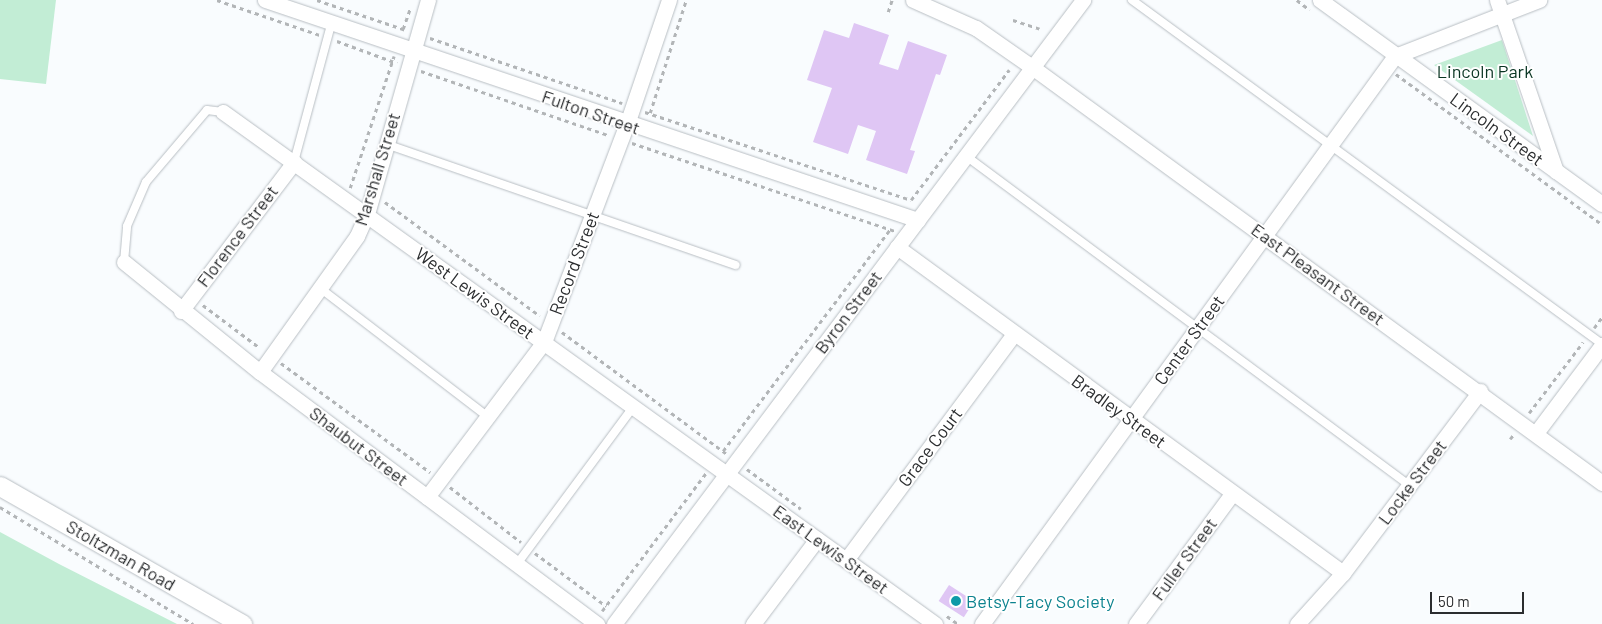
<!DOCTYPE html>
<style>
body{margin:0}
#map{position:relative;width:1602px;height:624px;overflow:hidden;background:#f9fcfe;font-family:Barlow,sans-serif}
div>[style]{position:absolute}
.green>*{inset:0;background:#c2edd5}
.building>*{inset:0;background:#dfc6f4;transform-origin:0 0}
.path>*{height:2.5px;margin-top:-1.25px;transform-origin:0;background:repeating-linear-gradient(90deg,#b2b5b7 0 4px,transparent 0 8px)}
.roads{filter:drop-shadow(0 0 1px #b8bec3) drop-shadow(0 0 1px #b8bec3)}
.service>*{height:8px;margin:-4px;padding:0 4px;transform-origin:4px;border-radius:4px;background:#fff}
.minor>*{height:15px;margin:-7.5px;padding:0 7.5px;transform-origin:7.5px;border-radius:7.5px;background:#fff}
.tertiary>*{height:19px;margin:-9.5px;padding:0 9.5px;transform-origin:9.5px;border-radius:9.5px;background:#fff}
.dots>*{width:14px;height:14px;translate:-50% -50%;box-sizing:border-box;border:2px solid #fff;border-radius:50%}
span{translate:-50% -50%;white-space:nowrap;text-align:center;line-height:1.15;-webkit-text-stroke:4px #fff;paint-order:stroke}
.park-label{font-size:18px;color:#093522}
.street-label{font-size:18px;color:#2b2d2f}
.culture-label{font-size:18px;color:#0d838f}
.left{translate:0 -50%;text-align:left}
.scale{position:absolute;left:1430px;top:592px;width:94px;height:22px;box-sizing:border-box;border:2px solid #2b2d2f;border-top:0;padding-left:6px;font-size:15px;line-height:18px;white-space:nowrap;color:#2b2d2f;-webkit-text-stroke:4px #fff;paint-order:stroke}
</style>
<div id="map">
<div class="green">
<div style="clip-path:polygon(0 0,56px 0,46px 84px,0 79px)"></div>
<div style="clip-path:polygon(1502px 40px,1533px 136px,1434px 65px)"></div>
<div style="clip-path:polygon(0 532px,59px 564px,177px 624px,0 624px)"></div>
</div>
<div class="building">
<div style="clip-path:polygon(854px 23px,889px 35px,879px 64px,898px 70px,908px 41px,947px 55px,940px 75px,936px 74px,910px 150px,915px 151px,907px 174px,866px 160px,876px 131px,858px 125px,848px 154px,813px 142px,832px 88px,807px 80px,824px 30px,849px 38px)"></div>
<div style="left:949px;top:585px;width:30px;height:19px;rotate:33deg"></div>
</div>
<div class="path">
<div style="left:217px;top:0;width:109px;rotate:18.8deg"></div>
<div style="left:317px;top:0;width:94px;rotate:18.6deg"></div>
<div style="left:1297px;top:0;width:16px;rotate:38deg"></div>
<div style="left:888px;top:12px;width:13px;rotate:-72deg"></div>
<div style="left:1013px;top:20px;width:28px;rotate:18deg"></div>
<div style="left:403px;top:29px;width:21px;rotate:-71deg"></div>
<div style="left:430px;top:38px;width:203px;rotate:18.7deg"></div>
<div style="left:337px;top:41px;width:64px;rotate:20.1deg"></div>
<div style="left:421px;top:71px;width:198px;rotate:18.9deg"></div>
<div style="left:1396px;top:74px;width:255px;rotate:36.1deg"></div>
<div style="left:645px;top:112px;width:280px;rotate:18.3deg"></div>
<div style="left:911px;top:200px;width:163px;rotate:-53deg"></div>
<div style="left:650px;top:113px;width:119px;rotate:-72.3deg"></div>
<div style="left:632px;top:143px;width:277px;rotate:18.5deg"></div>
<div style="left:350px;top:188px;width:139px;rotate:-71.6deg"></div>
<div style="left:385px;top:202px;width:192px;rotate:36.3deg"></div>
<div style="left:203px;top:305px;width:71px;rotate:37deg"></div>
<div style="left:1594px;top:328px;width:14px;rotate:-54deg"></div>
<div style="left:562px;top:332px;width:205px;rotate:36.5deg"></div>
<div style="left:281px;top:363px;width:185px;rotate:36.2deg"></div>
<div style="left:1529px;top:413px;width:89px;rotate:-52.7deg"></div>
<div style="left:1510px;top:439px;width:6px;rotate:-51deg"></div>
<div style="left:723px;top:451px;width:279px;rotate:-53deg"></div>
<div style="left:747px;top:469px;width:67px;rotate:36.5deg"></div>
<div style="left:450px;top:487px;width:90px;rotate:37.8deg"></div>
<div style="left:0;top:507px;width:226px;rotate:31.2deg"></div>
<div style="left:535px;top:553px;width:89px;rotate:36.7deg"></div>
<div style="left:602px;top:611px;width:173px;rotate:-53deg"></div>
<div style="left:947px;top:616px;width:14px;rotate:36deg"></div>
</div>
<div class="roads">
<div class="service">
<div style="left:1132px;top:0;width:582px;rotate:36.2deg"></div>
<div style="left:386px;top:144px;width:370px;rotate:19.1deg"></div>
<div style="left:966px;top:156px;width:552px;rotate:36.6deg"></div>
<div style="left:294px;top:162px;width:146px;rotate:-74.9deg"></div>
<div style="left:124px;top:262px;width:36px;rotate:-85deg"></div>
<div style="left:127px;top:226px;width:48px;rotate:-66.6deg"></div>
<div style="left:146px;top:182px;width:94px;rotate:-49.7deg"></div>
<div style="left:207px;top:110px;width:16px;rotate:7deg"></div>
<div style="left:320px;top:288px;width:212px;rotate:37.5deg"></div>
<div style="left:517px;top:564px;width:195px;rotate:-53.5deg"></div>
</div>
<div class="minor">
<div style="left:265px;top:0;width:689px;rotate:18.62deg"></div>
<div style="left:913px;top:0;width:69px;rotate:24deg"></div>
<div style="left:976px;top:28px;width:68px;rotate:34.9deg"></div>
<div style="left:1032px;top:67px;width:706px;rotate:36.12deg"></div>
<div style="left:1320px;top:0;width:348px;rotate:35.9deg"></div>
<div style="left:1497px;top:0;width:181px;rotate:71deg"></div>
<div style="left:1395px;top:56px;width:155px;rotate:-21.3deg"></div>
<div style="left:223px;top:112px;width:877px;rotate:35.72deg"></div>
<div style="left:897px;top:247px;width:552px;rotate:36.16deg"></div>
<div style="left:124px;top:262px;width:175px;rotate:39deg"></div>
<div style="left:260px;top:372px;width:421px;rotate:36.8deg"></div>
<div style="left:181px;top:311px;width:187px;rotate:-52.8deg"></div>
<div style="left:260px;top:372px;width:167px;rotate:-54.5deg"></div>
<div style="left:357px;top:236px;width:24px;rotate:-66deg"></div>
<div style="left:367px;top:214px;width:223px;rotate:-74.1deg"></div>
<div style="left:1536px;top:433px;width:110px;rotate:-53.1deg"></div>
<div style="left:427px;top:497px;width:194px;rotate:-53deg"></div>
<div style="left:544px;top:342px;width:233px;rotate:-69.2deg"></div>
<div style="left:627px;top:124px;width:131px;rotate:-71.3deg"></div>
<div style="left:846px;top:560px;width:282px;rotate:-53.4deg"></div>
<div style="left:614px;top:624px;width:781px;rotate:-53.07deg"></div>
<div style="left:753px;top:624px;width:106px;rotate:-53deg"></div>
<div style="left:982px;top:624px;width:702px;rotate:-53.98deg"></div>
<div style="left:1136px;top:624px;width:162px;rotate:-53.6deg"></div>
<div style="left:1297px;top:624px;width:69px;rotate:-48deg"></div>
<div style="left:1343px;top:573px;width:228px;rotate:-53deg"></div>
</div>
<div class="tertiary">
<div style="left:0;top:486px;width:279px;rotate:29.7deg"></div>
</div>
</div>
<div class="dots">
<div style="left:956px;top:601px;background:#0f9aa8"></div>
</div>
<div class="park-label">
<span style="left:1485px;top:71px">Lincoln Park</span>
</div>
<div class="street-label">
<span style="left:591px;top:112px;rotate:19deg">Fulton Street</span>
<span style="left:1497px;top:129px;rotate:36deg">Lincoln Street</span>
<span style="left:377px;top:169px;rotate:-73deg">Marshall Street</span>
<span style="left:237px;top:236px;rotate:-53deg">Florence Street</span>
<span style="left:574px;top:263px;rotate:-69deg">Record Street</span>
<span style="left:1318px;top:274px;rotate:36deg">East Pleasant Street</span>
<span style="left:475px;top:293px;rotate:36deg">West Lewis Street</span>
<span style="left:848px;top:312px;rotate:-53deg">Byron Street</span>
<span style="left:1189px;top:340px;rotate:-54deg">Center Street</span>
<span style="left:1119px;top:411px;rotate:36deg">Bradley Street</span>
<span style="left:359px;top:446px;rotate:37deg">Shaubut Street</span>
<span style="left:930px;top:447px;rotate:-53deg">Grace Court</span>
<span style="left:1412px;top:482px;rotate:-53deg">Locke Street</span>
<span style="left:831px;top:549px;rotate:36deg">East Lewis Street</span>
<span style="left:121px;top:555px;rotate:30deg">Stoltzman Road</span>
<span style="left:1184px;top:559px;rotate:-54deg">Fuller Street</span>
</div>
<div class="culture-label">
<span class="left" style="left:966px;top:601px">Betsy-Tacy Society</span>
</div>
<div class="scale">50 m</div>
</div>
